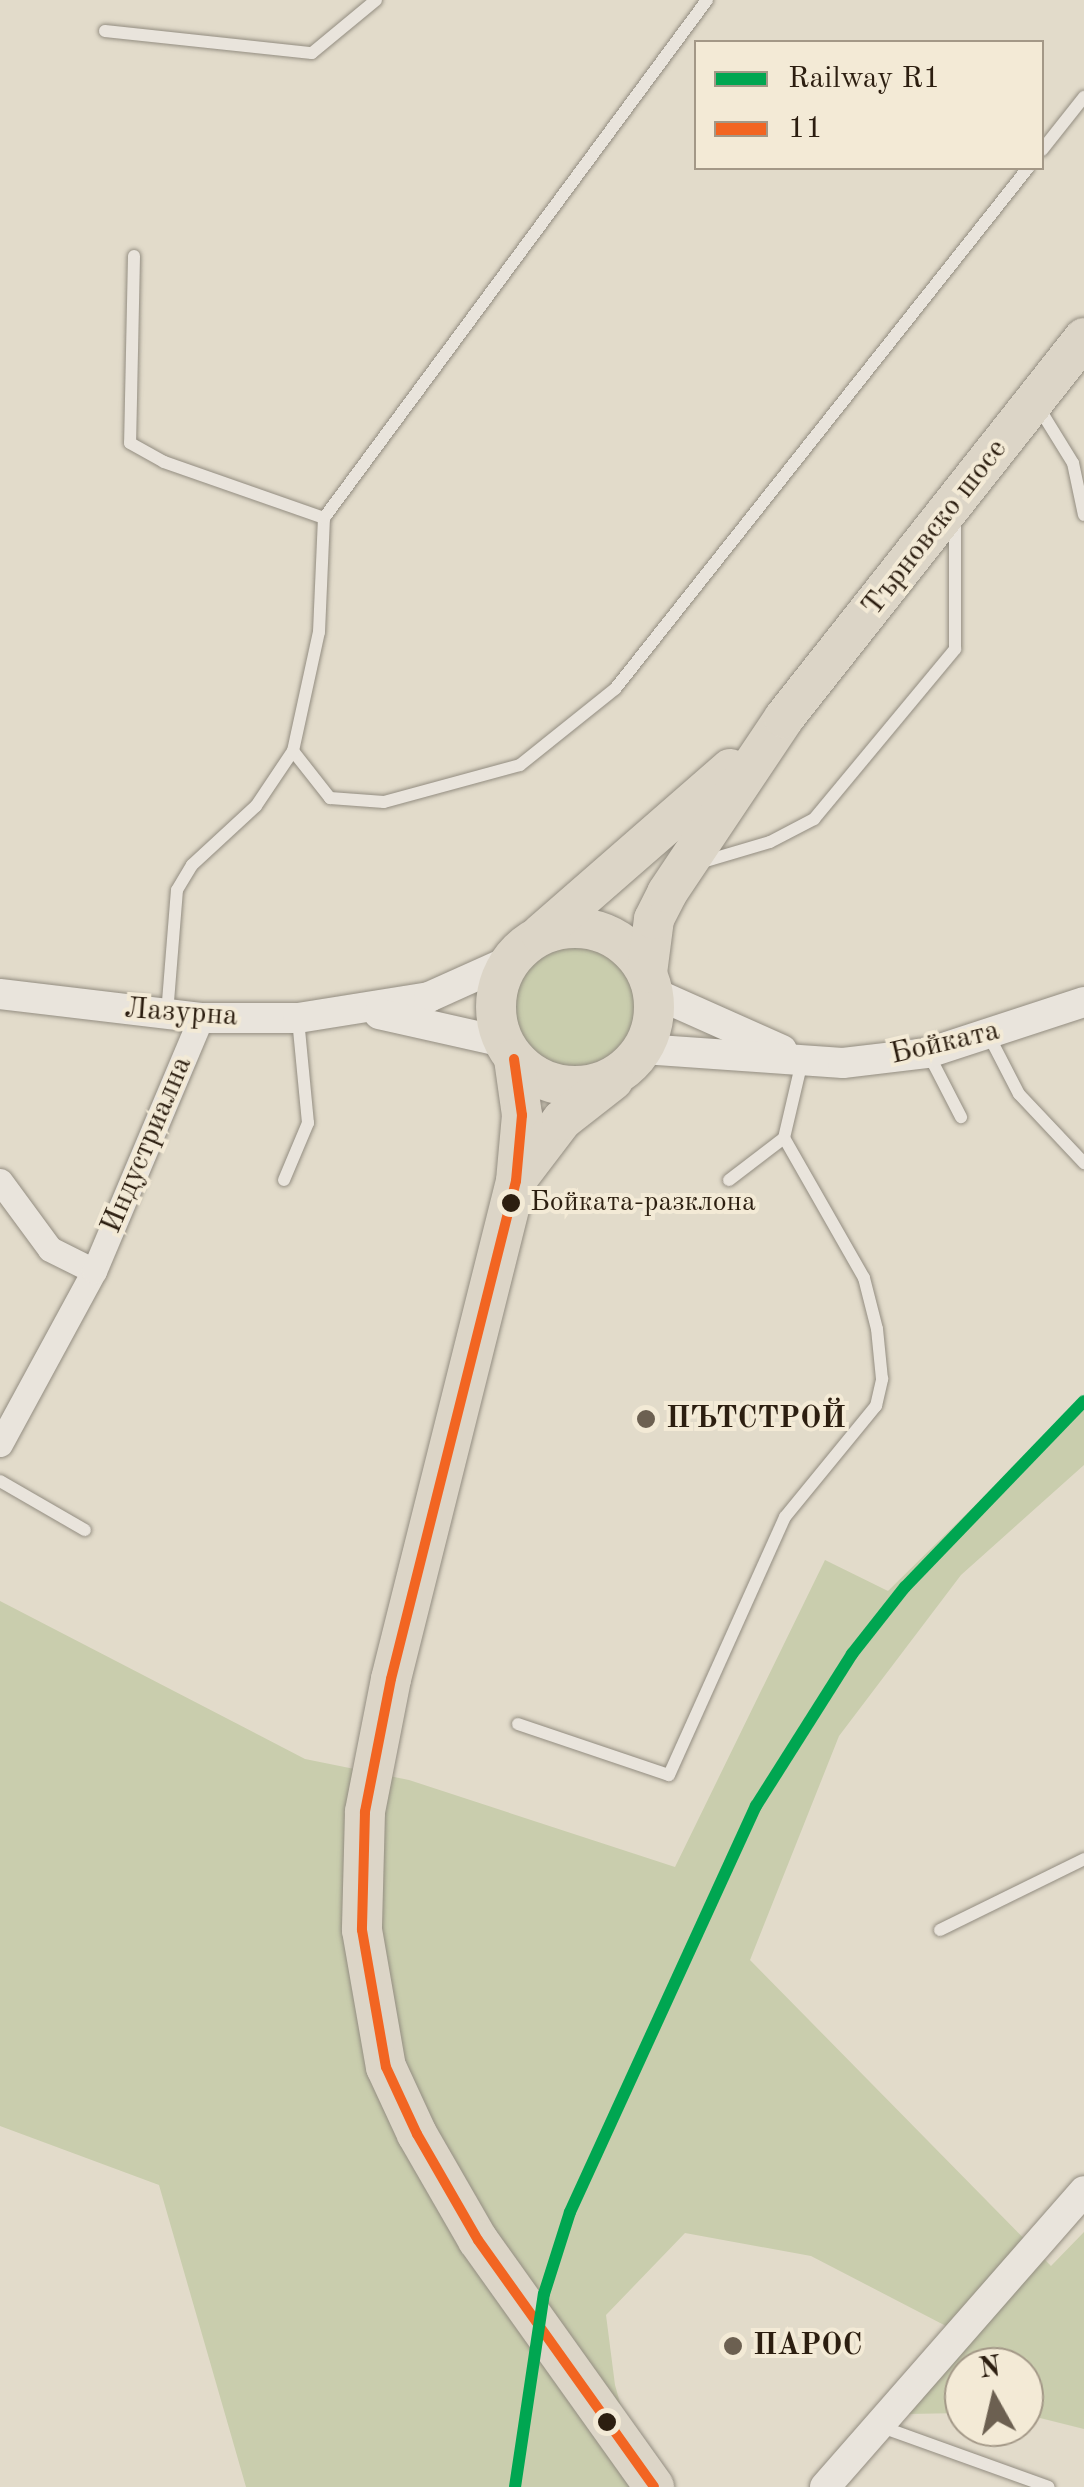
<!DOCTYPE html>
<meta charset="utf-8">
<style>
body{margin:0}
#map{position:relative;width:1084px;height:2487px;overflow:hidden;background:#e2dbca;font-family:"Old Standard TT",serif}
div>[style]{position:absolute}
.green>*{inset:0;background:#c9cdad}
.round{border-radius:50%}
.roads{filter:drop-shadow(0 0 2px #938d81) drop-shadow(0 0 2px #938d81)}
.service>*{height:12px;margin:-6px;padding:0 6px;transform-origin:6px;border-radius:6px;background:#e9e4dc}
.minor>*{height:25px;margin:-12.5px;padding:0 12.5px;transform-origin:12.5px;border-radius:12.5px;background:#e9e4dc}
.tertiary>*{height:30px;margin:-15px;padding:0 15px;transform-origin:15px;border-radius:15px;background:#e9e4dc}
.primary>*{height:40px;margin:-20px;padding:0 20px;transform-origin:20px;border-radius:20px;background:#dcd5c7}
.primary>.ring{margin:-20px;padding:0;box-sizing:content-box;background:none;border:40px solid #dcd5c7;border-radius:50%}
.bus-1>*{height:10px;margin:-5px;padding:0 5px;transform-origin:5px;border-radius:5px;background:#f26522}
.rail-1>*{height:12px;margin:-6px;padding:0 6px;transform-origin:6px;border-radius:6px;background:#00a651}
.dots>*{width:28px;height:28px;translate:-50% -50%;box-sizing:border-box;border:5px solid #f3ead6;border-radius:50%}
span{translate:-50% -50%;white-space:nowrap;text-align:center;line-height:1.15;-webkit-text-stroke:8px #f3ead6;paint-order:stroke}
.bus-label{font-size:28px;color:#2c1e10}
.left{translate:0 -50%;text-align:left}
.street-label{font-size:30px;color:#2c1e10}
.poi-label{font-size:30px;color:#2c1e10;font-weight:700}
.legend{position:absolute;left:694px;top:40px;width:350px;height:130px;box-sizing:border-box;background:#f3ead6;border:2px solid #a39887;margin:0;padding:12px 18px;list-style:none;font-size:30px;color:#2c1e10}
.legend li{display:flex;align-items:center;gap:20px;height:50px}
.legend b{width:50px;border:2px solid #a39887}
.north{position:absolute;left:944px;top:2347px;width:100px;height:100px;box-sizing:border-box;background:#f3ead6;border:2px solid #a39887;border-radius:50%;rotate:352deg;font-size:28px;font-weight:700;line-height:40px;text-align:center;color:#2c1e10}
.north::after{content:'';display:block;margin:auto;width:35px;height:45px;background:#6c6051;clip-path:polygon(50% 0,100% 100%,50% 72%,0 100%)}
</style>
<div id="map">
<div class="green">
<div class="round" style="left:515px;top:946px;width:120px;height:120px"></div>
<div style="clip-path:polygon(1084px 1398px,1084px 1465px,961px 1575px,839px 1736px,750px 1960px,1051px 2266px,1084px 2232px,1084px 2429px,1024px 2414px,1024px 2367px,964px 2367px,964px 2413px,907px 2414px,946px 2326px,811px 2256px,685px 2233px,606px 2315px,615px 2385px,644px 2487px,246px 2487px,159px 2185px,0 2126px,0 1601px,305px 1759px,409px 1780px,675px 1867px,825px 1560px,888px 1591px)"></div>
</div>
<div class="roads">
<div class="service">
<div style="left:105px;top:31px;width:208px;rotate:6.1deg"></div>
<div style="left:312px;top:53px;width:83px;rotate:-39.6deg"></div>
<div style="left:1042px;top:150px;width:68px;rotate:-51.6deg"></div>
<div style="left:134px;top:256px;width:187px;rotate:91.2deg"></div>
<div style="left:130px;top:443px;width:39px;rotate:29deg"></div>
<div style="left:164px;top:462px;width:170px;rotate:19.3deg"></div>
<div style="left:1039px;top:408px;width:65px;rotate:58.3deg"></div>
<div style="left:1073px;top:463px;width:53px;rotate:78.1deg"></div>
<div style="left:293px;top:751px;width:60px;rotate:51.8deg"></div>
<div style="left:330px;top:798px;width:54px;rotate:4.2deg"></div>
<div style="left:384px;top:802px;width:141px;rotate:-15.2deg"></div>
<div style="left:520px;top:765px;width:122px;rotate:-38.7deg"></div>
<div style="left:615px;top:689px;width:665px;rotate:-51.6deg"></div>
<div style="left:699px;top:863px;width:74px;rotate:-16.5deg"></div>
<div style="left:770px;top:842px;width:50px;rotate:-27.6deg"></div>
<div style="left:814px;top:819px;width:221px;rotate:-50.3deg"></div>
<div style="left:955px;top:649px;width:131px;rotate:-90deg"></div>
<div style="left:167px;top:1014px;width:124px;rotate:-85.4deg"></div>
<div style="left:177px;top:890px;width:29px;rotate:-59deg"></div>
<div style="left:192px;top:865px;width:87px;rotate:-42.7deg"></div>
<div style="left:256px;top:806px;width:66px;rotate:-56.1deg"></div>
<div style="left:293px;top:751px;width:122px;rotate:-77.7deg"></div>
<div style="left:319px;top:632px;width:114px;rotate:-87.5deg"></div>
<div style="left:324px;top:518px;width:644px;rotate:-53.52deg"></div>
<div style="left:989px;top:1036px;width:65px;rotate:62.7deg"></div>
<div style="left:1019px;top:1094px;width:95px;rotate:46.7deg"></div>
<div style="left:929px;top:1055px;width:70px;rotate:62.7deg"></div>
<div style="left:284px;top:1180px;width:62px;rotate:-67.2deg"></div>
<div style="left:308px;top:1123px;width:103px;rotate:-95.5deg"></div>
<div style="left:729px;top:1180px;width:69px;rotate:-37.4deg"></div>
<div style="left:0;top:1481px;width:98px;rotate:30deg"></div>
<div style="left:518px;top:1724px;width:159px;rotate:18.7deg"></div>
<div style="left:669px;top:1775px;width:283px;rotate:-65.8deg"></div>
<div style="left:785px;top:1517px;width:144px;rotate:-50.7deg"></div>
<div style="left:876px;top:1406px;width:28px;rotate:-77deg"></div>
<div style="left:882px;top:1379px;width:50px;rotate:-95.7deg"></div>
<div style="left:877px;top:1329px;width:53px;rotate:-104.3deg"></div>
<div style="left:864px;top:1278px;width:161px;rotate:-119.7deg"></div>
<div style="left:784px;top:1138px;width:79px;rotate:-76.8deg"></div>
<div style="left:940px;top:1930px;width:161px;rotate:-26.2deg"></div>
<div style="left:882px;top:2427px;width:177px;rotate:19.8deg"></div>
</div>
<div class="minor">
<div style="left:0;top:1181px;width:84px;rotate:53.7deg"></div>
<div style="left:50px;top:1249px;width:49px;rotate:26.6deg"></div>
<div style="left:0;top:1444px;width:197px;rotate:-61.5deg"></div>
<div style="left:94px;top:1271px;width:275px;rotate:-67.1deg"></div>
</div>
<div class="tertiary">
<div style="left:654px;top:993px;width:140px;rotate:24deg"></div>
<div style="left:0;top:994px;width:202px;rotate:6.8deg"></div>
<div style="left:201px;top:1018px;width:97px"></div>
<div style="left:298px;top:1018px;width:133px;rotate:-9.1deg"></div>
<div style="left:429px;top:997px;width:88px;rotate:-24.2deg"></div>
<div style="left:379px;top:1014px;width:127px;rotate:12.7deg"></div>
<div style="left:643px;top:1049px;width:200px;rotate:4deg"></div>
<div style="left:843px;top:1063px;width:86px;rotate:-6.7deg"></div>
<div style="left:928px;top:1053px;width:164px;rotate:-18.1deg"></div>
<div style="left:825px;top:2487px;width:393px;rotate:-48.8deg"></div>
</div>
<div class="primary">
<div class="ring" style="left:496px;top:928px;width:118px;height:118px"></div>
<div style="left:541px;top:934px;width:251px;rotate:-41.1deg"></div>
<div style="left:647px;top:973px;width:54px;rotate:-82.6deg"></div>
<div style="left:654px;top:919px;width:29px;rotate:-63deg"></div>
<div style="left:667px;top:893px;width:211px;rotate:-56.2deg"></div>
<div style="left:784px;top:718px;width:484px;rotate:-51.7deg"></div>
<div style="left:514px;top:1059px;width:57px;rotate:81.9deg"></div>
<div style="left:522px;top:1115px;width:66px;rotate:95.2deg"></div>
<div style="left:516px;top:1181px;width:513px;rotate:104.09deg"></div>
<div style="left:391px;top:1679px;width:136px;rotate:101.1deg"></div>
<div style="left:365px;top:1812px;width:118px;rotate:91.5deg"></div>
<div style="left:362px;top:1930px;width:139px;rotate:80.1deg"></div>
<div style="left:386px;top:2067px;width:74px;rotate:65.2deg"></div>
<div style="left:417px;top:2134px;width:122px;rotate:60.1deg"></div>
<div style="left:478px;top:2240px;width:303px;rotate:54.5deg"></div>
<div style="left:518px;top:1178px;width:73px;rotate:-52.8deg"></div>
<div style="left:562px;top:1120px;width:65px;rotate:-38.1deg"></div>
</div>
</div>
<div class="bus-1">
<div style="left:514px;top:1059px;width:57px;rotate:81.9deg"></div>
<div style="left:522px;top:1115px;width:66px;rotate:95.2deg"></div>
<div style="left:516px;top:1181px;width:513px;rotate:104.09deg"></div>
<div style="left:391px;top:1679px;width:136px;rotate:101.1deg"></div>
<div style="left:365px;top:1812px;width:118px;rotate:91.5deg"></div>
<div style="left:362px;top:1930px;width:139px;rotate:80.1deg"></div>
<div style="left:386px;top:2067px;width:74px;rotate:65.2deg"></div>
<div style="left:417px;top:2134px;width:122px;rotate:60.1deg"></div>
<div style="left:478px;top:2240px;width:303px;rotate:54.5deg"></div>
</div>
<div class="rail-1">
<div style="left:515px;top:2487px;width:195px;rotate:-81.5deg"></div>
<div style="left:544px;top:2294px;width:86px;rotate:-72.4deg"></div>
<div style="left:570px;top:2212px;width:447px;rotate:-65.4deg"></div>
<div style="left:756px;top:1806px;width:180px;rotate:-57.7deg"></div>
<div style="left:852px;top:1654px;width:85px;rotate:-51.7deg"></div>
<div style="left:905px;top:1587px;width:258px;rotate:-46.1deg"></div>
</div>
<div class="dots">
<div style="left:511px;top:1203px;background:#2c1e10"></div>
<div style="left:646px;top:1419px;background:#6c6051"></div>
<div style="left:733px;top:2346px;background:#6c6051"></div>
<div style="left:607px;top:2422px;background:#2c1e10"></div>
</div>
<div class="bus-label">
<span class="left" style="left:530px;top:1203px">Бойката-разклона</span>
</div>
<div class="street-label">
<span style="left:935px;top:528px;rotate:-52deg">Търновско шосе</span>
<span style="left:181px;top:1013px;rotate:4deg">Лазурна</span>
<span style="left:945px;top:1043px;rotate:-13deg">Бойката</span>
<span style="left:147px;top:1145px;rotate:-67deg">Индустриална</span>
</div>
<div class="poi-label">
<span class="left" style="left:666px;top:1419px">ПЪТСТРОЙ</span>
<span class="left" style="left:753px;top:2346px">ПАРОС</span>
</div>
<ul class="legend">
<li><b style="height:12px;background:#00a651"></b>Railway R1</li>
<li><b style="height:12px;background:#f26522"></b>11</li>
</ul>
<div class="north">N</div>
</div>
